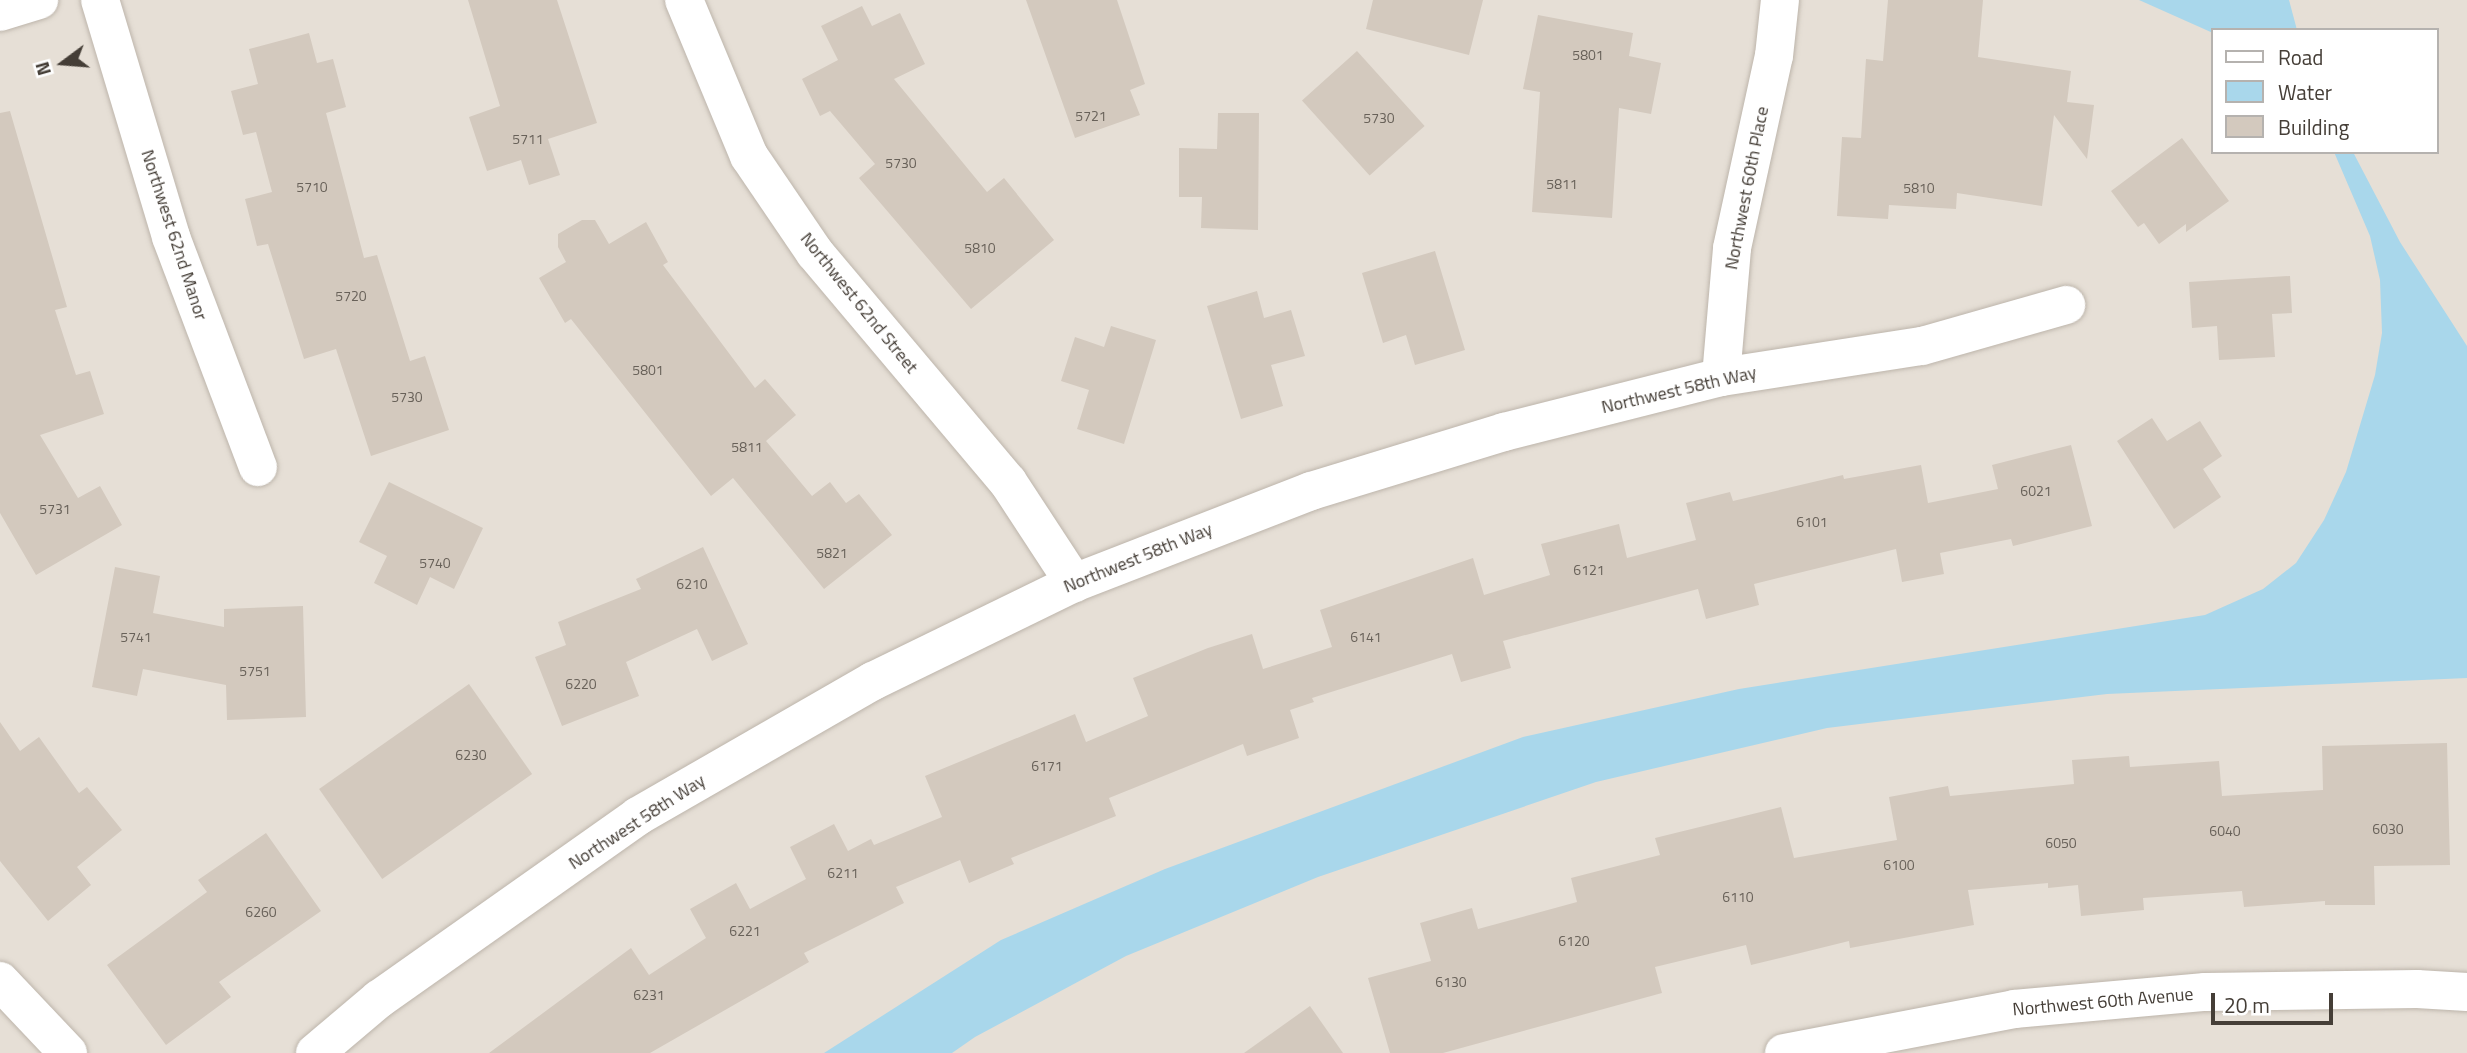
<!DOCTYPE html>
<style>
body{margin:0}
#map{position:relative;width:2467px;height:1053px;overflow:hidden;background:#f3eee8;font-family:"Titillium Web",sans-serif}
div>[style]{position:absolute}
.residential>*{inset:0;background:#e6dfd6}
.water>*{inset:0;background:#a9d7eb}
.building>*{inset:0;background:#d3c9be;transform-origin:0 0}
.roads{filter:drop-shadow(0 0 2px #bdb5ab) drop-shadow(0 0 2px #bdb5ab)}
.minor>*{height:38px;margin:-19px;padding:0 19px;transform-origin:19px;border-radius:19px;background:#fff}
span{translate:-50% -50%;white-space:nowrap;text-align:center;line-height:1.15;-webkit-text-stroke:6px #fff;paint-order:stroke}
.number-label{font-size:14px;color:#686159}
.number-label span{-webkit-text-stroke-width:0}
.street-label{font-size:18px;color:#453e37}
.legend{position:absolute;left:2211px;top:28px;width:228px;height:126px;box-sizing:border-box;background:#fff;border:2px solid #b5b2af;margin:0;padding:9px 12px;list-style:none;font-size:21px;color:#453e37}
.legend li{display:flex;align-items:center;gap:14px;height:35px}
.legend b{width:35px;border:2px solid #b5b2af}
.north{position:absolute;left:28px;top:28px;width:70px;height:70px;-webkit-text-stroke:5px #fff;paint-order:stroke;rotate:254deg;font-size:19px;font-weight:700;line-height:28px;text-align:center;color:#453e37}
.north::after{content:'';display:block;margin:auto;width:24px;height:32px;background:#453e37;clip-path:polygon(50% 0,100% 100%,50% 72%,0 100%)}
.scale{position:absolute;left:2211px;top:993px;width:122px;height:32px;box-sizing:border-box;border:4px solid #453e37;border-top:0;padding-left:9px;font-size:21px;line-height:24px;white-space:nowrap;color:#453e37;-webkit-text-stroke:5px #fff;paint-order:stroke}
</style>
<div id="map">
<div class="residential">
<div style="clip-path:polygon(evenodd,0 0,2467px 0,2467px 1053px,0 1053px,0 0,2213px 30px,2437px 30px,2437px 152px,2213px 152px,2213px 30px)"></div>
</div>
<div class="water">
<div style="clip-path:polygon(2139px 0,2289px 0,2297px 30px,2213px 33px)"></div>
<div style="clip-path:polygon(2334px 152px,2353px 152px,2400px 242px,2467px 346px,2467px 678px,2107px 694px,1827px 728px,1596px 782px,1318px 877px,1126px 956px,975px 1037px,952px 1053px,824px 1053px,1001px 940px,1165px 869px,1523px 737px,1739px 689px,2205px 615px,2263px 589px,2296px 563px,2324px 520px,2346px 472px,2375px 375px,2382px 333px,2380px 280px,2370px 236px)"></div>
</div>
<div class="building">
<div style="clip-path:polygon(468px 0,557px 0,597px 123px,548px 139px,560px 175px,529px 185px,521px 160px,487px 171px,469px 117px,500px 106px)"></div>
<div style="clip-path:polygon(1026px 0,1117px 0,1145px 84px,1130px 90px,1140px 115px,1075px 138px)"></div>
<div style="clip-path:polygon(1373px 0,1483px 0,1469px 55px,1366px 29px)"></div>
<div style="clip-path:polygon(1888px 0,1983px 0,1978px 57px,2071px 71px,2067px 102px,2094px 105px,2087px 159px,2054px 115px,2042px 206px,1957px 193px,1956px 209px,1889px 205px,1888px 219px,1837px 216px,1842px 137px,1861px 138px,1866px 59px,1883px 61px)"></div>
<div style="clip-path:polygon(862px 6px,872px 26px,900px 13px,925px 64px,894px 79px,987px 192px,1004px 178px,1054px 240px,971px 309px,859px 178px,875px 164px,830px 111px,820px 116px,802px 79px,838px 60px,821px 26px)"></div>
<div style="clip-path:polygon(1538px 15px,1633px 33px,1629px 56px,1661px 63px,1651px 114px,1619px 108px,1612px 218px,1532px 212px,1540px 92px,1523px 89px)"></div>
<div style="clip-path:polygon(309px 33px,317px 63px,333px 59px,346px 107px,326px 113px,364px 258px,377px 255px,410px 361px,425px 356px,449px 430px,371px 456px,336px 349px,304px 359px,268px 244px,257px 246px,245px 199px,272px 192px,256px 132px,243px 135px,231px 91px,258px 84px,249px 49px)"></div>
<div style="left:1357px;top:51px;width:101px;height:74px;rotate:48deg"></div>
<div style="clip-path:polygon(10px 111px,67px 307px,55px 310px,76px 375px,90px 371px,104px 414px,40px 435px,78px 498px,100px 486px,122px 525px,36px 575px,0 513px,0 113px)"></div>
<div style="clip-path:polygon(1218px 113px,1259px 113px,1258px 230px,1201px 228px,1202px 197px,1179px 197px,1179px 148px,1217px 149px)"></div>
<div style="clip-path:polygon(2182px 138px,2229px 201px,2186px 232px,2186px 224px,2159px 244px,2144px 223px,2138px 227px,2111px 191px)"></div>
<div style="clip-path:polygon(582px 220px,595px 220px,609px 244px,646px 222px,668px 262px,663px 265px,755px 388px,765px 379px,796px 415px,766px 441px,812px 496px,830px 482px,846px 503px,859px 494px,892px 535px,824px 589px,733px 478px,711px 496px,571px 319px,565px 323px,539px 278px,566px 262px,558px 247px,558px 234px)"></div>
<div style="clip-path:polygon(1435px 251px,1465px 350px,1415px 365px,1406px 335px,1383px 343px,1362px 273px)"></div>
<div style="clip-path:polygon(2290px 276px,2292px 313px,2272px 314px,2275px 357px,2219px 360px,2217px 326px,2192px 328px,2189px 282px)"></div>
<div style="clip-path:polygon(1257px 291px,1264px 318px,1291px 310px,1305px 356px,1271px 365px,1283px 406px,1241px 419px,1207px 306px)"></div>
<div style="clip-path:polygon(1111px 326px,1156px 340px,1124px 444px,1077px 429px,1089px 390px,1061px 381px,1075px 337px,1104px 347px)"></div>
<div style="clip-path:polygon(2152px 418px,2167px 441px,2200px 421px,2222px 456px,2203px 469px,2221px 497px,2174px 529px,2117px 441px)"></div>
<div style="clip-path:polygon(2071px 445px,2092px 526px,2013px 546px,2011px 539px,1940px 553px,1944px 574px,1902px 582px,1896px 549px,1754px 584px,1759px 605px,1706px 619px,1698px 589px,1503px 641px,1511px 668px,1461px 682px,1452px 654px,1312px 698px,1314px 702px,1290px 710px,1299px 738px,1247px 756px,1243px 744px,1109px 798px,1116px 816px,1011px 858px,1014px 864px,969px 883px,960px 860px,896px 887px,904px 903px,804px 953px,809px 962px,650px 1053px,489px 1053px,631px 948px,649px 975px,706px 938px,690px 909px,736px 883px,750px 909px,806px 879px,790px 847px,834px 824px,848px 851px,871px 839px,874px 845px,942px 817px,925px 776px,1075px 714px,1086px 742px,1148px 716px,1133px 678px,1208px 648px,1252px 634px,1263px 669px,1332px 647px,1320px 610px,1473px 558px,1484px 595px,1550px 575px,1541px 544px,1619px 524px,1627px 558px,1696px 540px,1686px 503px,1730px 492px,1733px 501px,1843px 475px,1844px 479px,1921px 465px,1928px 503px,1998px 489px,1992px 465px)"></div>
<div style="clip-path:polygon(389px 482px,483px 528px,454px 589px,430px 577px,417px 605px,374px 583px,387px 556px,359px 542px)"></div>
<div style="clip-path:polygon(703px 547px,748px 644px,712px 661px,697px 629px,626px 662px,639px 696px,562px 726px,535px 657px,566px 645px,558px 622px,641px 589px,636px 579px)"></div>
<div style="clip-path:polygon(115px 567px,160px 576px,153px 613px,224px 627px,224px 609px,303px 606px,306px 717px,227px 720px,226px 685px,143px 669px,137px 696px,92px 687px)"></div>
<div style="left:469px;top:684px;width:110px;height:183px;rotate:55deg"></div>
<div style="clip-path:polygon(0 722px,20px 751px,39px 737px,79px 793px,87px 787px,122px 830px,77px 867px,91px 885px,48px 921px,0 861px)"></div>
<div style="clip-path:polygon(2447px 743px,2450px 865px,2374px 866px,2375px 905px,2325px 905px,2325px 901px,2244px 907px,2242px 891px,2143px 898px,2144px 910px,2081px 916px,2078px 885px,2048px 888px,2048px 883px,1968px 890px,1974px 925px,1850px 948px,1849px 941px,1751px 965px,1746px 945px,1655px 967px,1662px 993px,1443px 1053px,1390px 1053px,1368px 978px,1431px 961px,1420px 923px,1472px 908px,1478px 929px,1577px 902px,1571px 878px,1660px 855px,1655px 838px,1781px 807px,1794px 858px,1897px 840px,1889px 797px,1948px 786px,1950px 796px,2074px 784px,2072px 760px,2129px 756px,2130px 767px,2219px 761px,2222px 796px,2323px 790px,2322px 746px)"></div>
<div style="clip-path:polygon(266px 833px,321px 911px,219px 982px,231px 997px,166px 1045px,107px 965px,207px 892px,198px 880px)"></div>
<div style="clip-path:polygon(1310px 1006px,1343px 1053px,1244px 1053px)"></div>
</div>
<div class="roads">
<div class="minor">
<div style="left:100px;top:0;width:247px;rotate:73.3deg"></div>
<div style="left:171px;top:237px;width:246px;rotate:69.3deg"></div>
<div style="left:684px;top:0;width:169px;rotate:67.4deg"></div>
<div style="left:749px;top:156px;width:117px;rotate:55.8deg"></div>
<div style="left:815px;top:253px;width:299px;rotate:49.9deg"></div>
<div style="left:1008px;top:482px;width:121px;rotate:56.8deg"></div>
<div style="left:0;top:12px;width:41px;rotate:-17.1deg"></div>
<div style="left:1721px;top:377px;width:129px;rotate:-85.1deg"></div>
<div style="left:1732px;top:248px;width:197px;rotate:-77.7deg"></div>
<div style="left:1774px;top:56px;width:56px;rotate:-83.9deg"></div>
<div style="left:0;top:981px;width:99px;rotate:46.6deg"></div>
<div style="left:315px;top:1053px;width:84px;rotate:-40.2deg"></div>
<div style="left:379px;top:999px;width:317px;rotate:-35.2deg"></div>
<div style="left:638px;top:816px;width:271px;rotate:-29.9deg"></div>
<div style="left:873px;top:681px;width:224px;rotate:-26deg"></div>
<div style="left:1074px;top:583px;width:254px;rotate:-21.2deg"></div>
<div style="left:1311px;top:491px;width:202px;rotate:-17deg"></div>
<div style="left:1504px;top:432px;width:224px;rotate:-14.2deg"></div>
<div style="left:1721px;top:377px;width:203px;rotate:-8.8deg"></div>
<div style="left:1922px;top:346px;width:150px;rotate:-15.9deg"></div>
<div style="left:1784px;top:1053px;width:234px;rotate:-10.8deg"></div>
<div style="left:2014px;top:1009px;width:192px;rotate:-5.1deg"></div>
<div style="left:2205px;top:992px;width:212px;rotate:-0.8deg"></div>
<div style="left:2417px;top:989px;width:50px;rotate:3.4deg"></div>
</div>
</div>
<div class="number-label">
<span style="left:1588px;top:55px">5801</span>
<span style="left:1091px;top:116px">5721</span>
<span style="left:1379px;top:118px">5730</span>
<span style="left:528px;top:139px">5711</span>
<span style="left:901px;top:163px">5730</span>
<span style="left:1562px;top:184px">5811</span>
<span style="left:312px;top:187px">5710</span>
<span style="left:1919px;top:188px">5810</span>
<span style="left:980px;top:248px">5810</span>
<span style="left:351px;top:296px">5720</span>
<span style="left:648px;top:370px">5801</span>
<span style="left:407px;top:397px">5730</span>
<span style="left:747px;top:447px">5811</span>
<span style="left:2036px;top:491px">6021</span>
<span style="left:55px;top:509px">5731</span>
<span style="left:1812px;top:522px">6101</span>
<span style="left:832px;top:553px">5821</span>
<span style="left:435px;top:563px">5740</span>
<span style="left:1589px;top:570px">6121</span>
<span style="left:692px;top:584px">6210</span>
<span style="left:136px;top:637px">5741</span>
<span style="left:1366px;top:637px">6141</span>
<span style="left:255px;top:671px">5751</span>
<span style="left:581px;top:684px">6220</span>
<span style="left:471px;top:755px">6230</span>
<span style="left:1047px;top:766px">6171</span>
<span style="left:2388px;top:829px">6030</span>
<span style="left:2225px;top:831px">6040</span>
<span style="left:2061px;top:843px">6050</span>
<span style="left:1899px;top:865px">6100</span>
<span style="left:843px;top:873px">6211</span>
<span style="left:1738px;top:897px">6110</span>
<span style="left:261px;top:912px">6260</span>
<span style="left:745px;top:931px">6221</span>
<span style="left:1574px;top:941px">6120</span>
<span style="left:1451px;top:982px">6130</span>
<span style="left:649px;top:995px">6231</span>
</div>
<div class="street-label">
<span style="left:1747px;top:188px;rotate:-79deg">Northwest 60th Place</span>
<span style="left:174px;top:235px;rotate:72deg">Northwest 62nd Manor</span>
<span style="left:859px;top:303px;rotate:51deg">Northwest 62nd Street</span>
<span style="left:1679px;top:390px;rotate:-13deg">Northwest 58th Way</span>
<span style="left:1138px;top:558px;rotate:-22deg">Northwest 58th Way</span>
<span style="left:637px;top:822px;rotate:-33deg">Northwest 58th Way</span>
<span style="left:2103px;top:1002px;rotate:-5deg">Northwest 60th Avenue</span>
</div>
<ul class="legend">
<li><b style="height:9px;background:#fff"></b>Road</li>
<li><b style="height:19px;background:#a9d7eb"></b>Water</li>
<li><b style="height:19px;background:#d3c9be"></b>Building</li>
</ul>
<div class="north">N</div>
<div class="scale">20 m</div>
</div>
